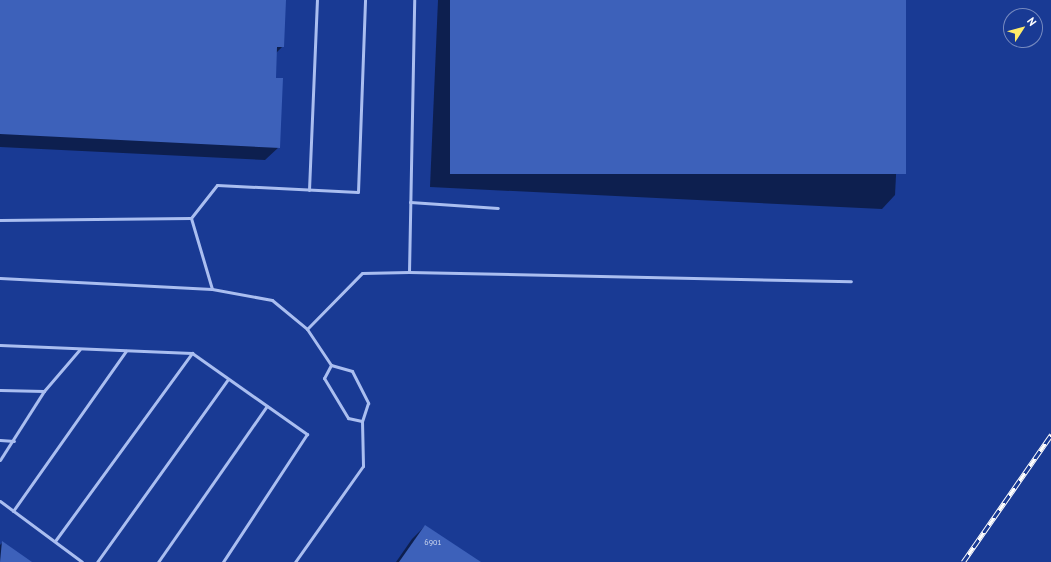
<!DOCTYPE html>
<style>
body{margin:0}
#map{position:relative;width:1051px;height:562px;overflow:hidden;background:#193a94;font-family:"PT Sans",sans-serif}
div>[style]{position:absolute}
.shadow>*{inset:0;background:#0007}
.building>*{inset:0;background:#3d61ba;transform-origin:0 0}
.service>*{height:3px;margin:-1.5px;padding:0 1.5px;transform-origin:1.5px;border-radius:1.5px;background:#aabef0}
.rail>*{height:4.5px;margin-top:-2.25px;transform-origin:0;background:repeating-linear-gradient(90deg,#193a94 0 9px,#fff 0 18px);box-sizing:border-box;border-block:1px solid #fff}
span{translate:-50% -50%;white-space:nowrap;text-align:center;line-height:1.15;-webkit-text-stroke:3px #193a94;paint-order:stroke}
.number-label{font-size:8px;color:#ced8ee}
.number-label span{-webkit-text-stroke-width:0}
.north{position:absolute;left:1003px;top:8px;width:40px;height:40px;box-sizing:border-box;background:#193a94;border:1px solid #7589bf;border-radius:50%;rotate:54deg;font-size:11px;font-weight:700;line-height:16px;text-align:center;color:#fff}
.north::after{content:'';display:block;margin:auto;width:14px;height:18px;background:#ffec69;clip-path:polygon(50% 0,100% 100%,50% 72%,0 100%)}
</style>
<div id="map">
<div class="shadow">
<div style="clip-path:polygon(0 0,285px 0,283px 46px,276px 53px,275px 79px,279px 147px,265px 160px,0 147px)"></div>
<div style="clip-path:polygon(438px 0,905px 0,895px 195px,882px 209px,430px 187px)"></div>
<div style="clip-path:polygon(425px 526px,479px 562px,396px 562px,412px 539px)"></div>
<div style="clip-path:polygon(2px 543px,30px 562px,0 562px,0 545px)"></div>
</div>
<div class="building">
<div style="clip-path:polygon(0 0,286px 0,284px 47px,277px 47px,276px 78px,283px 78px,280px 148px,0 134px)"></div>
<div style="left:450px;top:0;width:456px;height:174px"></div>
<div style="clip-path:polygon(425px 525px,481px 562px,399px 562px)"></div>
<div style="clip-path:polygon(2px 541px,32px 562px,0 562px)"></div>
</div>
<div class="service">
<div style="left:309px;top:190px;width:190px;rotate:-87.6deg"></div>
<div style="left:410px;top:202px;width:88px;rotate:3.9deg"></div>
<div style="left:0;top:220px;width:191px;rotate:-0.6deg"></div>
<div style="left:409px;top:272px;width:272px;rotate:-88.9deg"></div>
<div style="left:0;top:278px;width:212px;rotate:3deg"></div>
<div style="left:212px;top:289px;width:74px;rotate:-106.5deg"></div>
<div style="left:191px;top:218px;width:42px;rotate:-51.8deg"></div>
<div style="left:217px;top:185px;width:141px;rotate:2.8deg"></div>
<div style="left:358px;top:192px;width:192px;rotate:-87.9deg"></div>
<div style="left:212px;top:289px;width:61px;rotate:10.4deg"></div>
<div style="left:272px;top:300px;width:45px;rotate:39.6deg"></div>
<div style="left:307px;top:329px;width:43px;rotate:56.3deg"></div>
<div style="left:331px;top:365px;width:22px;rotate:16deg"></div>
<div style="left:352px;top:371px;width:36px;rotate:63deg"></div>
<div style="left:368px;top:403px;width:19px;rotate:108deg"></div>
<div style="left:362px;top:421px;width:45px;rotate:88.7deg"></div>
<div style="left:363px;top:466px;width:118px;rotate:125.3deg"></div>
<div style="left:307px;top:329px;width:78px;rotate:-45.5deg"></div>
<div style="left:362px;top:273px;width:47px;rotate:-1.2deg"></div>
<div style="left:409px;top:272px;width:442px;rotate:1.2deg"></div>
<div style="left:0;top:345px;width:192px;rotate:2.4deg"></div>
<div style="left:192px;top:353px;width:141px;rotate:35.2deg"></div>
<div style="left:307px;top:434px;width:153px;rotate:123.3deg"></div>
<div style="left:331px;top:365px;width:15px;rotate:118deg"></div>
<div style="left:324px;top:378px;width:47px;rotate:59deg"></div>
<div style="left:348px;top:418px;width:14px;rotate:12deg"></div>
<div style="left:0;top:390px;width:44px;rotate:1.3deg"></div>
<div style="left:0;top:440px;width:14px;rotate:4deg"></div>
<div style="left:0;top:460px;width:82px;rotate:-57.5deg"></div>
<div style="left:44px;top:391px;width:55px;rotate:-49.4deg"></div>
<div style="left:0;top:501px;width:102px;rotate:36.6deg"></div>
<div style="left:13px;top:511px;width:196px;rotate:-54.8deg"></div>
<div style="left:55px;top:541px;width:233px;rotate:-53.9deg"></div>
<div style="left:97px;top:562px;width:225px;rotate:-54.4deg"></div>
<div style="left:158px;top:562px;width:190px;rotate:-55.1deg"></div>
</div>
<div class="rail">
<div style="left:963px;top:562px;width:155px;rotate:-55.3deg"></div>
</div>
<div class="number-label">
<span style="left:433px;top:543px">6901</span>
</div>
<div class="north">N</div>
</div>
